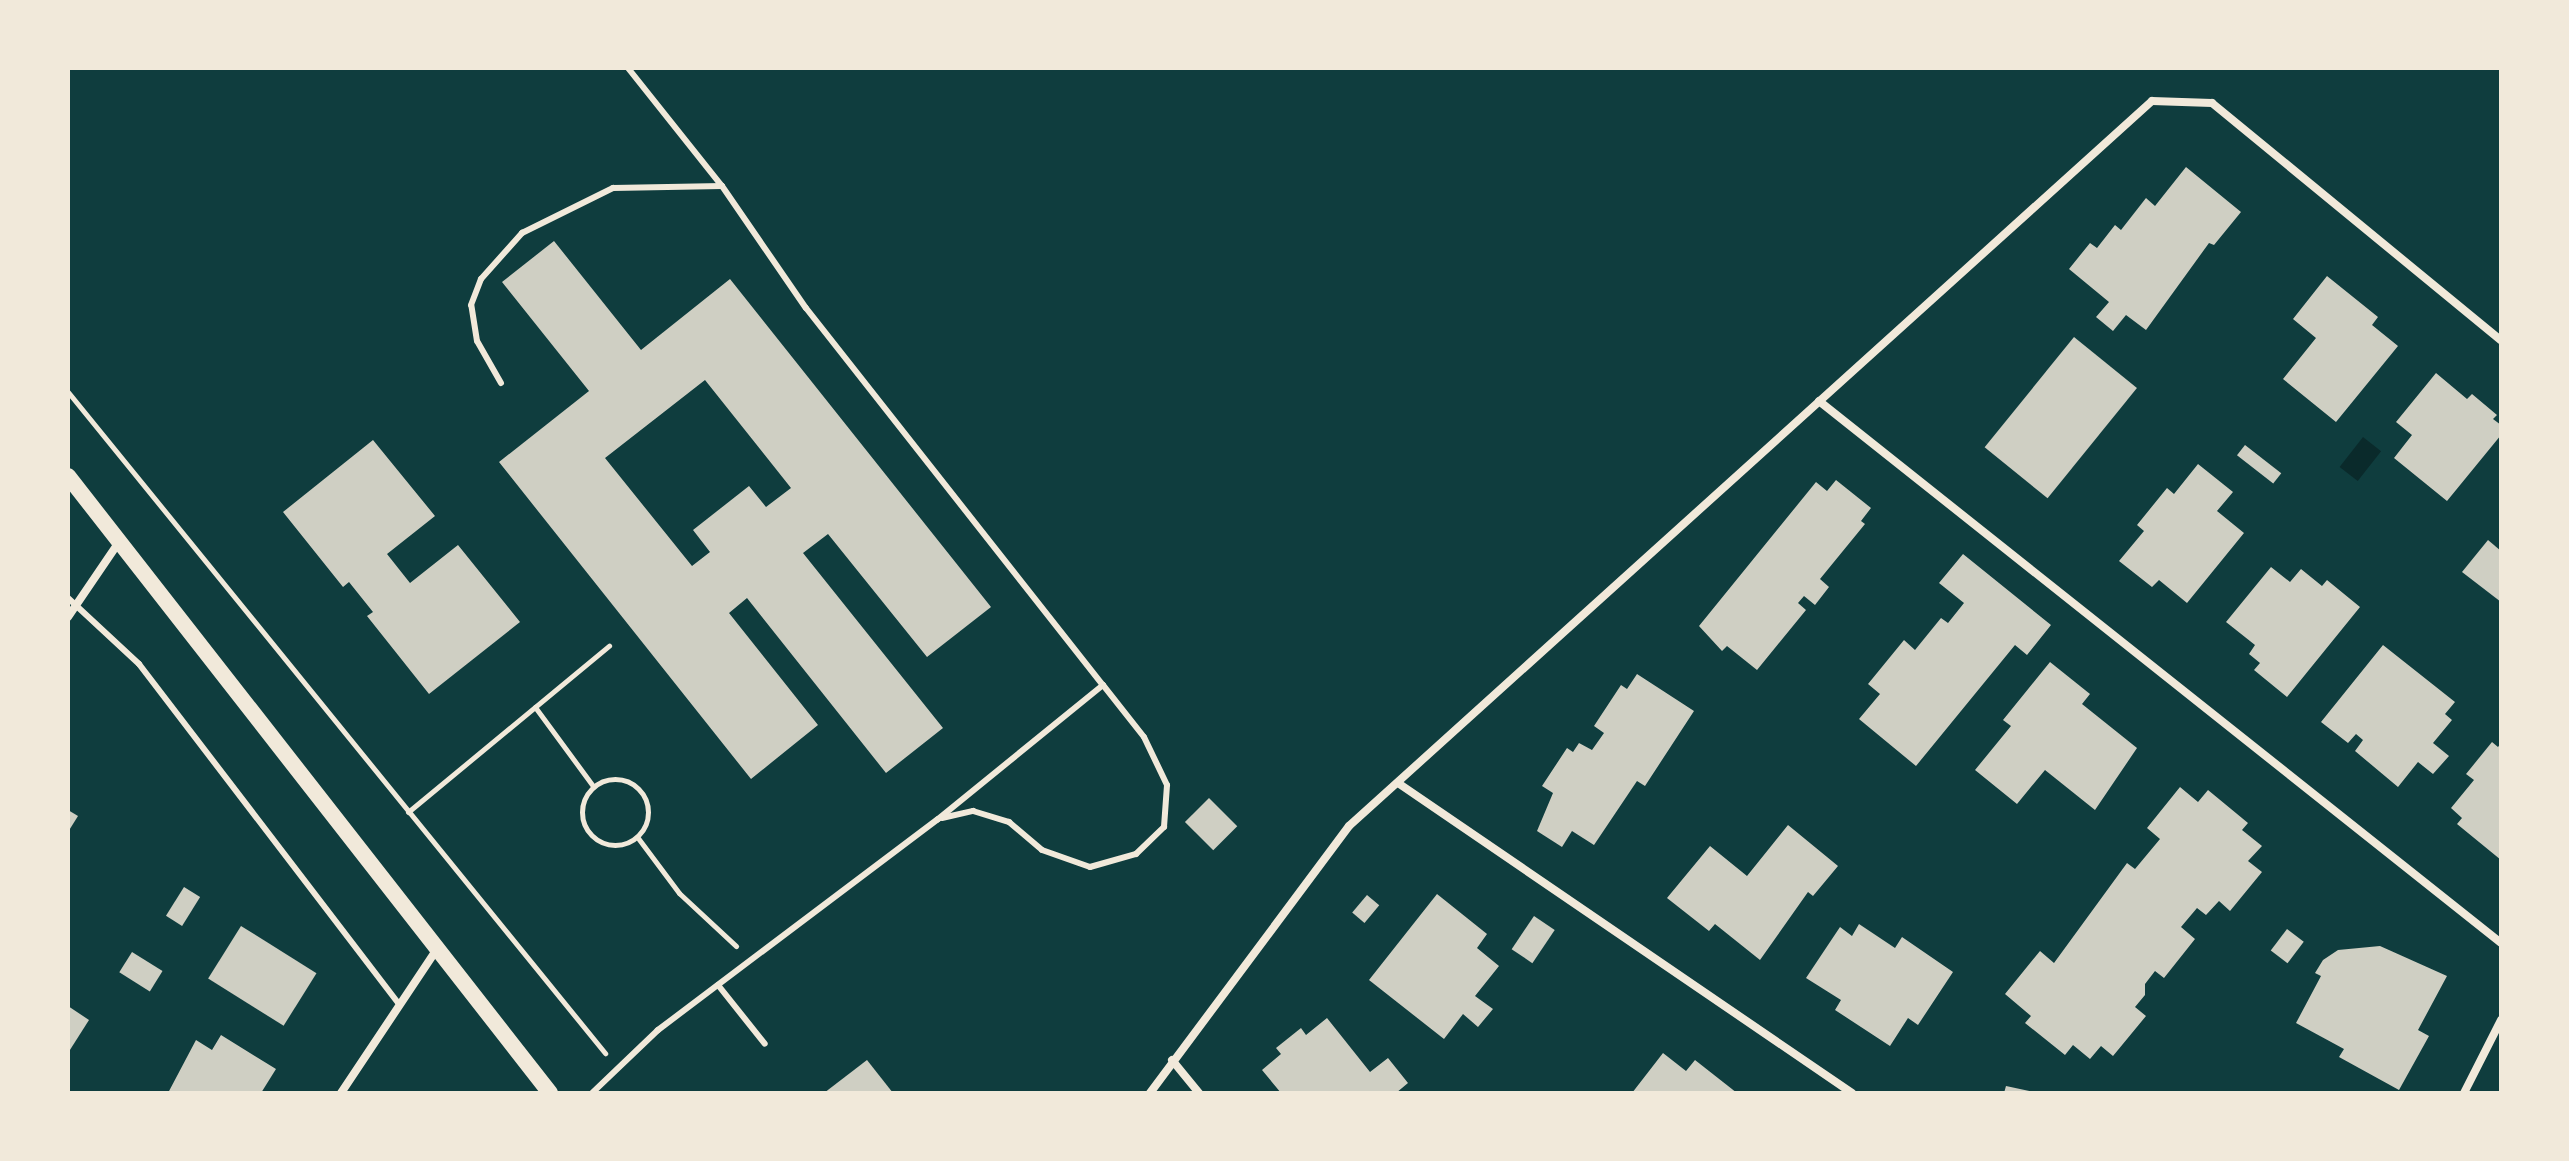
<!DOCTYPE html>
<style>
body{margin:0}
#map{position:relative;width:2569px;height:1161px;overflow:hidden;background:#0f3d3e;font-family:"Golos Text",sans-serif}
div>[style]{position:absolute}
.water>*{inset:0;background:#0a2a2b;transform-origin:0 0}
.building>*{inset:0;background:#cfcfc3;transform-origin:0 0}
.path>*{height:5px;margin:-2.5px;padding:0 2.5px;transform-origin:2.5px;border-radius:2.5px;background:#f1e9da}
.path>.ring{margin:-2.5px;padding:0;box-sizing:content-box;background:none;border:5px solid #f1e9da;border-radius:50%}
.service>*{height:6px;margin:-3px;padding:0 3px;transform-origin:3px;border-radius:3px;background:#f1e9da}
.minor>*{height:8px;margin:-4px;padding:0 4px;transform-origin:4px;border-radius:4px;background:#f1e9da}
.secondary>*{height:16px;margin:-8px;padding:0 8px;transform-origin:8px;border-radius:8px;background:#f1e9da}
span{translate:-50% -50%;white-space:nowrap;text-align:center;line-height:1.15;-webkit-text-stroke:6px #f1e9da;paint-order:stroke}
.frame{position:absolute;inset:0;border:70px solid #f1e9da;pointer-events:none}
</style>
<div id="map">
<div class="water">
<div style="left:2363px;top:437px;width:23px;height:38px;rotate:38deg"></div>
</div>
<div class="building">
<div style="clip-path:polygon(2186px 167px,2241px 212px,2214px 245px,2209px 243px,2146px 330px,2126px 315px,2113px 331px,2096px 317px,2109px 302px,2069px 269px,2090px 243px,2097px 248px,2115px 225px,2121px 230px,2146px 198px,2155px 206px)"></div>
<div style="clip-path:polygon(evenodd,554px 241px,641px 350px,730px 279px,991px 607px,927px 657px,828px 534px,803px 553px,943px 728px,886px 773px,747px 598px,729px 613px,818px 725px,751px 779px,499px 462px,589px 391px,502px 282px,554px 241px,705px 380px,791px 488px,766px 507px,749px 486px,693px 530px,710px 552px,692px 566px,605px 458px,705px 380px)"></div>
<div style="clip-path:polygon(2327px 276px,2378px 317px,2372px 325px,2398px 346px,2336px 422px,2283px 379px,2316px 338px,2293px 319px)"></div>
<div style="left:2074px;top:337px;width:81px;height:142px;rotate:39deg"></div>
<div style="clip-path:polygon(2436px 373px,2467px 399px,2472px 394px,2497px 415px,2493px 419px,2501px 425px,2501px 435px,2447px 501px,2394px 458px,2412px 435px,2396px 422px)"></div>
<div style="clip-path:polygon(373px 440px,435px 516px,387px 554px,410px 583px,458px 545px,520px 622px,429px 694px,367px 616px,373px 612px,349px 582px,343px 587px,283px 512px)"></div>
<div style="left:2245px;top:445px;width:46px;height:13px;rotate:38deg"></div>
<div style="clip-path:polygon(2198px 464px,2233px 492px,2217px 511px,2244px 533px,2187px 603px,2159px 580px,2152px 587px,2119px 561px,2144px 531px,2137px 525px,2167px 488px,2174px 494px)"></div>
<div style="clip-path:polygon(1836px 480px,1871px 508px,1861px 521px,1865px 524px,1820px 579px,1829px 587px,1815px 605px,1804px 596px,1798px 603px,1806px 610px,1757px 670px,1727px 646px,1722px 651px,1699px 626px,1816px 482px,1827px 491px)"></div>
<div style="clip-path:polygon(2488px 540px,2501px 551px,2501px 602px,2462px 572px)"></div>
<div style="clip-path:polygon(1963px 554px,2051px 625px,2027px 655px,2015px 645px,1916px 766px,1859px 719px,1880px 694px,1868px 684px,1904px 640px,1915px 650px,1941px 618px,1948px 623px,1964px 603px,1939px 583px)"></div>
<div style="clip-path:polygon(2271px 567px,2290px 582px,2301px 569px,2322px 586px,2327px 580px,2360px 607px,2287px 697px,2254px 670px,2260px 663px,2249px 654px,2255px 645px,2226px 622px)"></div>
<div style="clip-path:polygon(2383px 645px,2455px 702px,2445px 714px,2452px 720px,2433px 743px,2449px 756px,2433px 774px,2418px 762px,2398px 787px,2355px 751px,2363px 740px,2356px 734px,2348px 743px,2321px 722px)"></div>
<div style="clip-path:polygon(2050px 662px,2090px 694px,2082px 704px,2137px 748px,2095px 810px,2045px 770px,2017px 804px,1975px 770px,2011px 726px,2003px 720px)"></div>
<div style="clip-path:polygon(1637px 674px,1694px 711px,1645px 786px,1637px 781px,1594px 845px,1572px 831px,1562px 847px,1537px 831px,1553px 793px,1542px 786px,1567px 748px,1573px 752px,1579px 743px,1592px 750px,1604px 733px,1594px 726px,1621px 685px,1627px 689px)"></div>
<div style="clip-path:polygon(2492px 742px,2498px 747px,2501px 743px,2501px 860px,2457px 824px,2462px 818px,2451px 808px,2474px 780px,2466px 774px)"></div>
<div style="clip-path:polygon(2180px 787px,2198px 802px,2208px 790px,2248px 823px,2242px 830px,2262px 846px,2248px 861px,2262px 872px,2230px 911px,2219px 901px,2206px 915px,2197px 908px,2181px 927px,2195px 939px,2164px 978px,2155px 971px,2145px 984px,2145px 995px,2135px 1007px,2146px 1016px,2113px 1056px,2101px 1046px,2090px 1059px,2073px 1045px,2065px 1055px,2025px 1023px,2031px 1016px,2005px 994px,2040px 951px,2054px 963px,2127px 863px,2135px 869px,2160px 839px,2147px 828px)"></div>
<div style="left:1209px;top:798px;width:40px;height:34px;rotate:45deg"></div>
<div style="clip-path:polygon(68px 810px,78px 816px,68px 832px)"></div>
<div style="clip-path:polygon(1788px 825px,1838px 866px,1813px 896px,1808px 892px,1760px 960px,1715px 924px,1709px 931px,1667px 898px,1710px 846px,1747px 876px)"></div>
<div style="left:184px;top:887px;width:19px;height:34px;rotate:32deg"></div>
<div style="clip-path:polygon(1437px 894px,1487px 934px,1477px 948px,1499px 966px,1475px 996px,1493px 1009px,1478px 1027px,1463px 1014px,1444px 1039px,1369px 980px)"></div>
<div style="left:1367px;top:895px;width:16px;height:23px;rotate:40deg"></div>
<div style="left:1534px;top:916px;width:25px;height:40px;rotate:34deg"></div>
<div style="clip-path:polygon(1859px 924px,1895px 948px,1902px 937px,1953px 972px,1918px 1025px,1908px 1018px,1890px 1046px,1835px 1010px,1841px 1000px,1806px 978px,1840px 927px,1852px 936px)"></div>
<div style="left:241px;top:926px;width:89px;height:62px;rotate:32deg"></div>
<div style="left:2287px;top:929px;width:21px;height:27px;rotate:37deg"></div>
<div style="clip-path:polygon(2380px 946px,2447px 976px,2418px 1030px,2429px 1036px,2399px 1090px,2339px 1057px,2344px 1049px,2296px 1023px,2321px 976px,2315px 973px,2323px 960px,2338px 950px)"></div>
<div style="left:132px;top:952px;width:36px;height:24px;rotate:32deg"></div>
<div style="clip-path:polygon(68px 1006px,89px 1020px,68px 1053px)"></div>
<div style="clip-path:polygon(1327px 1018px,1370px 1072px,1388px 1058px,1408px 1083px,1396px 1093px,1281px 1093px,1262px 1070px,1281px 1054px,1276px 1048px,1301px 1028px,1306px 1035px)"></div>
<div style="clip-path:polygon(221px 1035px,276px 1069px,261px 1093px,168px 1093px,196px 1040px,212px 1050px)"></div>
<div style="clip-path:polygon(1663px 1053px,1686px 1071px,1695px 1060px,1737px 1093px,1632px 1093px)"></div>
<div style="clip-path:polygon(867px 1060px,893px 1093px,824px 1093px)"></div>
<div style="clip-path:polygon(2006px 1086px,2034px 1092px,2033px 1093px,2004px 1093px)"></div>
</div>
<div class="path">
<div style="left:68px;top:392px;width:852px;rotate:50.91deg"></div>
<div style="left:535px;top:707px;width:98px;rotate:53.7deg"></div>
<div class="ring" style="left:582px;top:779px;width:61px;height:61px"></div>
<div style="left:408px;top:812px;width:261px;rotate:-39.6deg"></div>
<div style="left:638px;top:838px;width:69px;rotate:53.3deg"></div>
<div style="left:679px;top:893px;width:78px;rotate:42.9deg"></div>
</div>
<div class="service">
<div style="left:628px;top:68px;width:151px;rotate:51.5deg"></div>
<div style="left:501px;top:383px;width:48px;rotate:-119.7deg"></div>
<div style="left:477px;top:341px;width:36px;rotate:-99deg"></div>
<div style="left:471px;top:305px;width:28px;rotate:-69deg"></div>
<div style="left:481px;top:279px;width:62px;rotate:-48.3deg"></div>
<div style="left:522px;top:233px;width:102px;rotate:-26.3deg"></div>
<div style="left:613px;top:188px;width:109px;rotate:-1.1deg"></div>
<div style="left:722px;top:186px;width:148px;rotate:55.5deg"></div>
<div style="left:806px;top:308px;width:480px;rotate:51.8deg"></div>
<div style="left:1103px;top:685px;width:213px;rotate:140.9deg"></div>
<div style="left:938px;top:819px;width:351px;rotate:143deg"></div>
<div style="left:658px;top:1030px;width:91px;rotate:136.3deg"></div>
<div style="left:68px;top:598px;width:97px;rotate:42.9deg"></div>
<div style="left:139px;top:664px;width:427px;rotate:52.6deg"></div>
<div style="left:942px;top:818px;width:32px;rotate:-13deg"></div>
<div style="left:973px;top:811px;width:38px;rotate:17deg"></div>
<div style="left:1009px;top:822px;width:43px;rotate:40.3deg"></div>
<div style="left:1042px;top:850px;width:51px;rotate:19.5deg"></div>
<div style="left:1090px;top:867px;width:48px;rotate:-15.8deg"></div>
<div style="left:1136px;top:854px;width:39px;rotate:-44deg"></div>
<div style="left:1164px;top:827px;width:42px;rotate:-85.9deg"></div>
<div style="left:1167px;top:785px;width:53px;rotate:-115.6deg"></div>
<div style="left:1144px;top:737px;width:66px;rotate:-128.3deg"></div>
<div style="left:718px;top:985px;width:75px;rotate:51.5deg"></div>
</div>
<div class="minor">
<div style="left:1819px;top:401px;width:871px;rotate:38.47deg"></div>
<div style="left:68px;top:617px;width:91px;rotate:-55.8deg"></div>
<div style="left:1398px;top:783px;width:550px;rotate:34.33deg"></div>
<div style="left:1172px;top:1060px;width:43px;rotate:50.7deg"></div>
<div style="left:341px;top:1093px;width:173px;rotate:-56.3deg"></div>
<div style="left:1150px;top:1093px;width:333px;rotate:-53.3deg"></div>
<div style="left:1349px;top:826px;width:1082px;rotate:-42.08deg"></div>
<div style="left:2152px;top:101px;width:60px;rotate:1.9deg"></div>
<div style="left:2212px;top:103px;width:374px;rotate:39.4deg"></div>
<div style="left:2464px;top:1093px;width:82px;rotate:-63.1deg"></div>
</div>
<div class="secondary">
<div style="left:68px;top:476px;width:783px;rotate:52deg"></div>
</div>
<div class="frame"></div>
</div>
